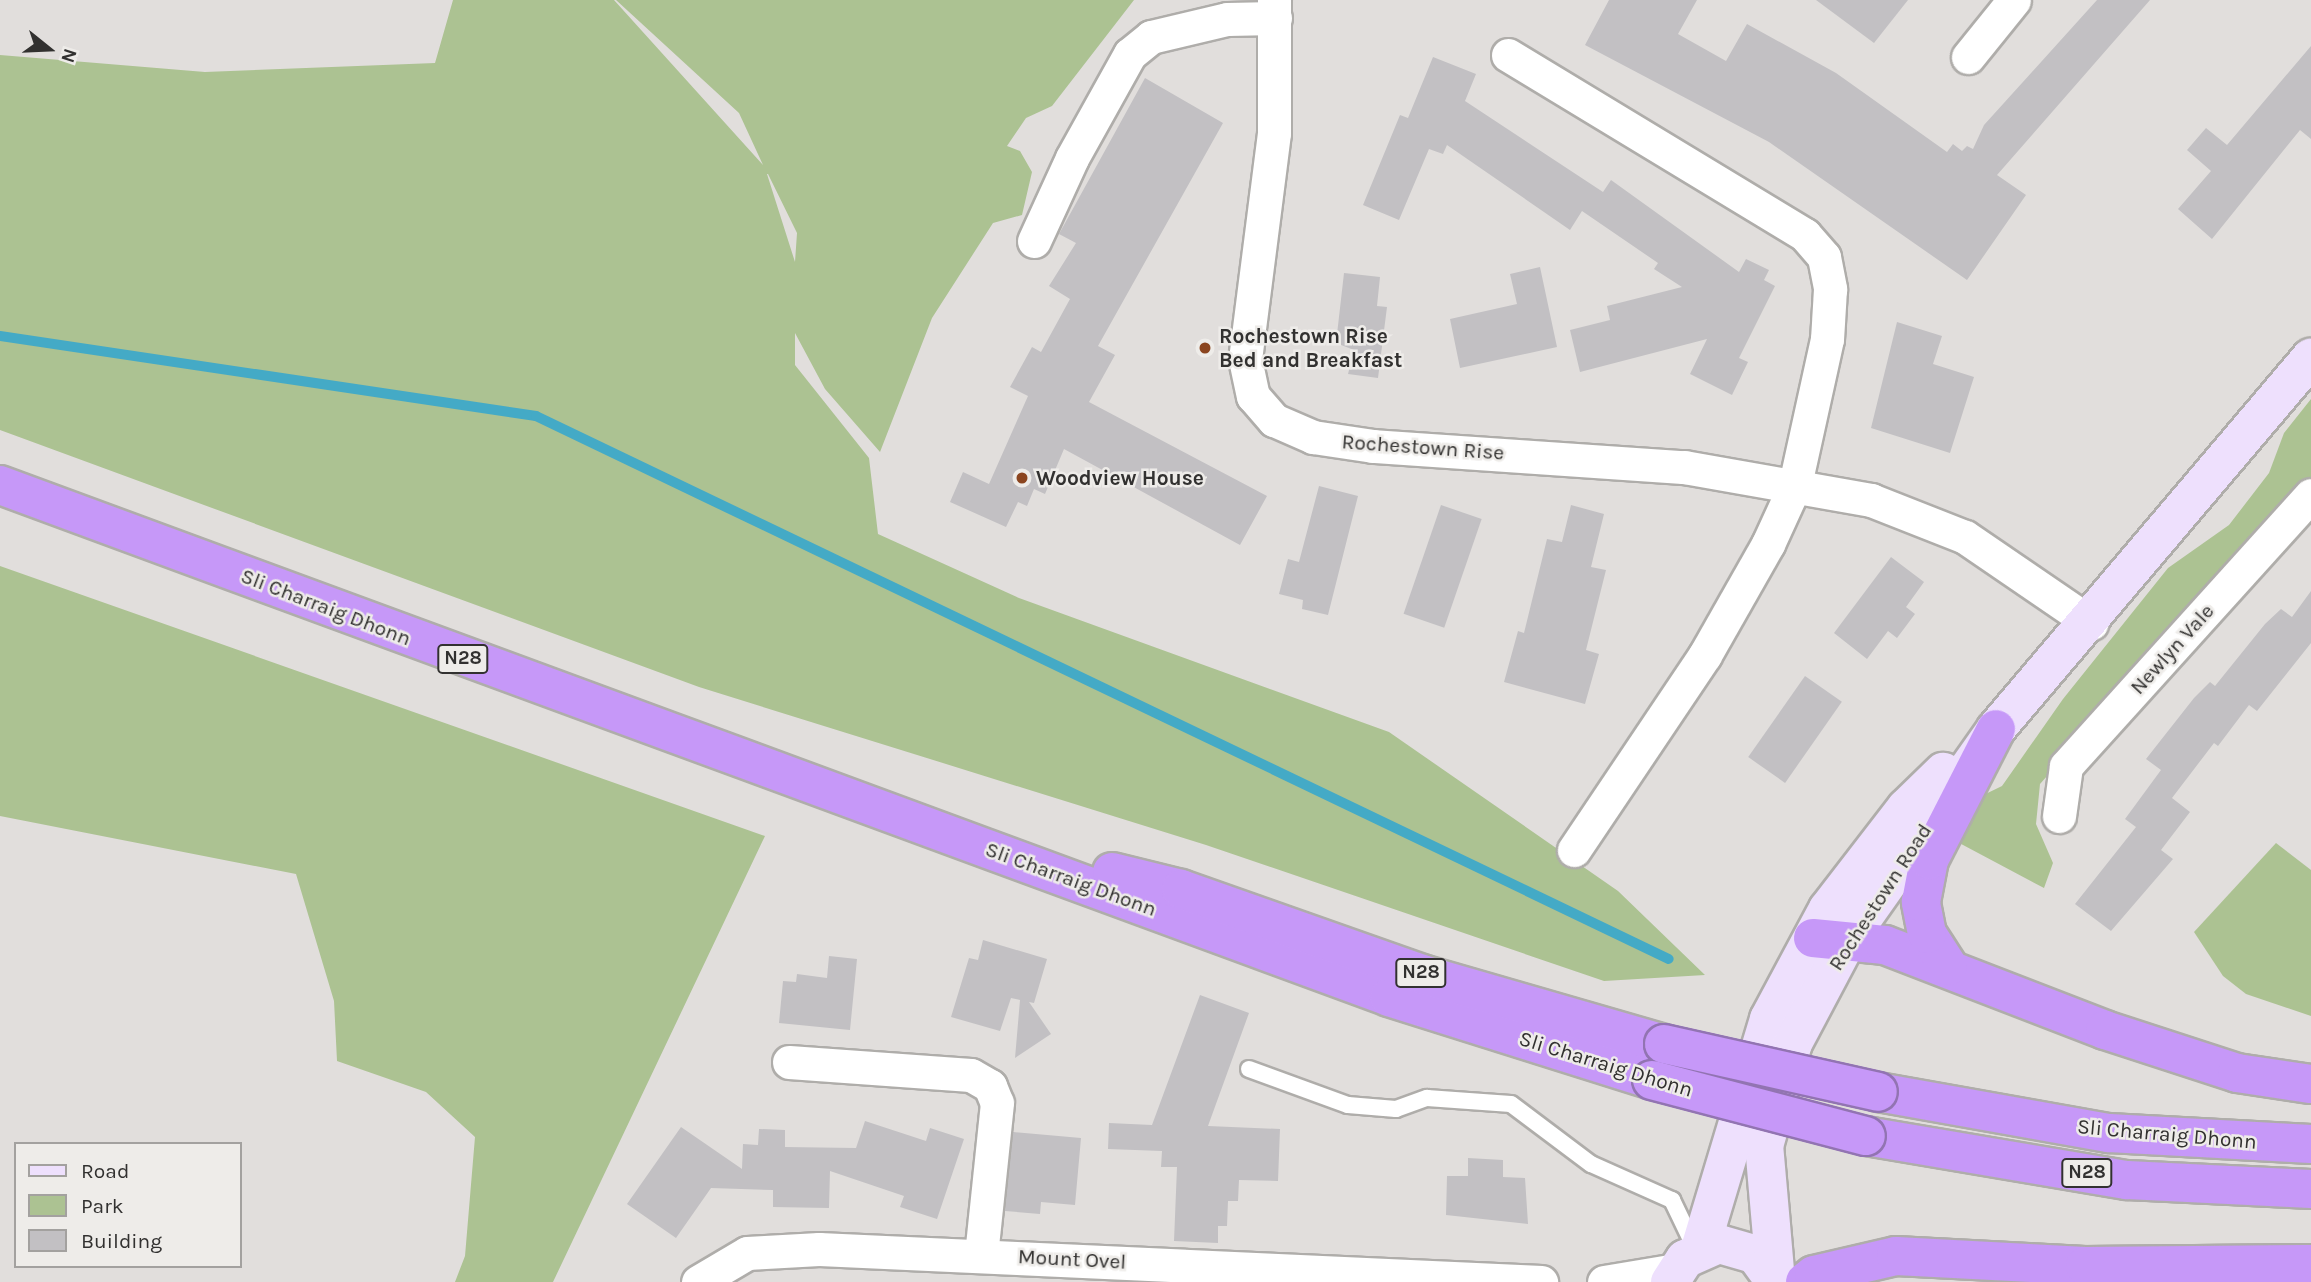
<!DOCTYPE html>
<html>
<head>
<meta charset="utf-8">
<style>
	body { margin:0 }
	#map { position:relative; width:2311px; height:1282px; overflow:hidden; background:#e1dedc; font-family:Karla,sans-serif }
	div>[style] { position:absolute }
	.green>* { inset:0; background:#acc292 }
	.stream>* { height:10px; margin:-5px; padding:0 5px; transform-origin:5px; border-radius:5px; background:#44aac6 }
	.building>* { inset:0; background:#c2c0c3; transform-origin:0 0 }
	.roads { filter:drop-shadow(2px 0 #afadaa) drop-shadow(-2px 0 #afadaa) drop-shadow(0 2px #afadaa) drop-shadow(0 -2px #afadaa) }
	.lane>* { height:16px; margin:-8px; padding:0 8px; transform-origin:8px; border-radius:8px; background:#fff }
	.street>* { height:33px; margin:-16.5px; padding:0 16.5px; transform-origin:16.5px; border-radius:16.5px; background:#fff }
	.secondary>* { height:38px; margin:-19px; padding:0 19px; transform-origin:19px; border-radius:19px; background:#eee0fd }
	.highway>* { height:38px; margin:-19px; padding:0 19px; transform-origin:19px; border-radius:19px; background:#c698f8 }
	.bridges { filter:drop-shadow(2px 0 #9274b2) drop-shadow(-2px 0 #9274b2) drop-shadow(0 2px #9274b2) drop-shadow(0 -2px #9274b2) }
	.highway-bridge>* { height:38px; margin:-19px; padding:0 19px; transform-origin:19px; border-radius:19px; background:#c698f8 }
	.dots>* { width:19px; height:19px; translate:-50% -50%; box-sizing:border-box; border:4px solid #eeece9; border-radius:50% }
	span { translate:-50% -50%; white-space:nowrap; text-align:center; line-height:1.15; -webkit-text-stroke:5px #eeece9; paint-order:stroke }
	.shield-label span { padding:2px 5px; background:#eeece9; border:2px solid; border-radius:5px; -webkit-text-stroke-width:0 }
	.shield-label { font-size:19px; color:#323130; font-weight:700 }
	.poi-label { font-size:21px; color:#323130; font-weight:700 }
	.left { translate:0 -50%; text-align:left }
	.street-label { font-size:21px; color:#323130 }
	.legend { position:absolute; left:14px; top:1142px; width:228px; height:126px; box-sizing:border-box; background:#eeece9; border:2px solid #a3a19f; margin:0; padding:9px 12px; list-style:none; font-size:21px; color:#323130 }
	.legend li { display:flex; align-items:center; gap:14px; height:35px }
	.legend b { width:35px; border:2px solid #a3a19f }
	.north { position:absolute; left:14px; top:14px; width:70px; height:70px; -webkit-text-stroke:5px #eeece9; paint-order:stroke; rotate:108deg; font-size:19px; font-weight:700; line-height:28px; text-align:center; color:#323130 }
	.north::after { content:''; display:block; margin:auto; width:24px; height:32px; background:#323130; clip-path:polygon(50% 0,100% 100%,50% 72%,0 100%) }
</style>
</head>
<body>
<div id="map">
	<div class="green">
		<i style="clip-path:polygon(evenodd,453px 0,614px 0,763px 165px,739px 113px,616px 0,1134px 0,1052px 106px,1026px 118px,1007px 146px,1020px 151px,1032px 172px,1022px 215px,993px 223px,932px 318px,880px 452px,825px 389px,795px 333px,795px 365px,869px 458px,878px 534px,1019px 598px,1389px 732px,1618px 891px,1705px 975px,1604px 981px,1206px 845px,699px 687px,0 430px,0 55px,205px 72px,435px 63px,453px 0,768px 174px,797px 233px,795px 262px,767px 174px,768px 174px)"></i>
		<i style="clip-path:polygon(2311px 399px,2311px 477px,2040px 784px,2036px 824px,2053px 863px,2044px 888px,1948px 837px,1967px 803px,2002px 786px,2063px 699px,2168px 568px,2229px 525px,2269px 473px,2284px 433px)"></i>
		<i style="clip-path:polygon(0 566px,765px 836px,553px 1282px,455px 1282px,465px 1256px,475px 1137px,426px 1092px,337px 1061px,334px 1001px,296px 874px,0 816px)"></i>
		<i style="clip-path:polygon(2276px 843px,2311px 870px,2311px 1016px,2246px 994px,2223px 976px,2194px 932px)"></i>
	</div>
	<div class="stream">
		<i style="left:0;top:336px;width:542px;rotate:8.49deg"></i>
		<i style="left:536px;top:416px;width:1256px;rotate:25.61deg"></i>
	</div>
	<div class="building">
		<i style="clip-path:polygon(1609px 0,1697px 0,1678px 34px,1726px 61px,1747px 24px,1836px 73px,1947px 152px,1953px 144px,1962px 151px,1967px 146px,1973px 149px,1984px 125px,2097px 0,2150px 0,1997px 175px,2026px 195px,1967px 280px,1769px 142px,1585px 45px)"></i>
		<i style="clip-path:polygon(1816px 0,1908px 0,1874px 43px)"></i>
		<i style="clip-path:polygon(2311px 46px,2311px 139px,2300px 130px,2212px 239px,2178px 209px,2211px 171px,2187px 150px,2206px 128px,2227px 145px)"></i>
		<i style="clip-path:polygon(1433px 57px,1476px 74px,1465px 101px,1603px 192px,1611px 180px,1739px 272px,1746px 259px,1769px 270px,1764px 280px,1775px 286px,1739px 358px,1748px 362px,1732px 395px,1690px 374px,1707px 339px,1580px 372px,1570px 330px,1610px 320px,1607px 306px,1682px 287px,1654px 269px,1658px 263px,1582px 211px,1570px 230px,1447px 145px,1443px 154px,1429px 149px,1399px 220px,1363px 205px,1400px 115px,1408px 118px)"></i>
		<i style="clip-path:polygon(1145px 78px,1223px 123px,1098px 346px,1115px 355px,1089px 402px,1267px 496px,1240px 545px,1064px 449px,1045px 494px,1034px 489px,1027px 506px,1018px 502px,1006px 527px,950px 502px,963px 472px,989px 484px,1028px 396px,1010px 387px,1032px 347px,1041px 352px,1070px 299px,1049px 286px,1076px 243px,1059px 234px)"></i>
		<i style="clip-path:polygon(1540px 267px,1557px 347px,1460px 368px,1450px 319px,1517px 304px,1510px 274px)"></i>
		<i style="clip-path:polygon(1344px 273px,1380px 277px,1377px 306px,1387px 307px,1378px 378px,1348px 374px,1354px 350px,1336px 343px)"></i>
		<i style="clip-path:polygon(1897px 322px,1942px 336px,1933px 364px,1974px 377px,1950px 453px,1871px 428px)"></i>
		<i style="clip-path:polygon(1319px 486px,1358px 496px,1328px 615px,1302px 609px,1303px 600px,1279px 594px,1288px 559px,1299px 562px)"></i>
		<i style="left:1441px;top:505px;width:43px;height:115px;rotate:19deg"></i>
		<i style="clip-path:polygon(1571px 505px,1604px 514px,1591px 567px,1606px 570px,1586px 650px,1599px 654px,1585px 704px,1504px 682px,1518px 631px,1524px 633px,1547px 539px,1562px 542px)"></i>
		<i style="clip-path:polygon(1891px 557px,1924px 582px,1906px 607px,1915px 614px,1897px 638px,1888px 631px,1867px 659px,1834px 633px)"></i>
		<i style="clip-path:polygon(2311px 591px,2311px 643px,2257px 711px,2249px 705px,2218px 746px,2214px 743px,2172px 798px,2190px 812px,2161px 850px,2173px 859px,2111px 931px,2075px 904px,2136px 827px,2125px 819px,2161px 770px,2146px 759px,2194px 698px,2210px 682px,2215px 686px,2265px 624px,2281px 609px,2292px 617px)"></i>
		<i style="left:1805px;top:676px;width:45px;height:99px;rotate:35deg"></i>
		<i style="clip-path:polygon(983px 940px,1047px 959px,1034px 1003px,1029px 1002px,1051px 1034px,1015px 1058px,1020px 1000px,1011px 998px,1000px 1031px,951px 1017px,969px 958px,978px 960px)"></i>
		<i style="clip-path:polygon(829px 956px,857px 959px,850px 1030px,779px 1023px,783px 981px,796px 982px,797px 974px,827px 978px)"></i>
		<i style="clip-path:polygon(1200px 995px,1249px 1013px,1208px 1126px,1280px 1129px,1278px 1181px,1239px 1180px,1238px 1201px,1228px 1201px,1227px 1226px,1218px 1226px,1218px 1243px,1174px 1241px,1177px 1167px,1161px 1167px,1162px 1151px,1108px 1149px,1109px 1123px,1152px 1125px)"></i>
		<i style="clip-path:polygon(865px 1121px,926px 1141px,930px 1128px,964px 1139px,937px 1219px,900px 1207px,904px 1196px,830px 1171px,829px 1208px,773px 1207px,773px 1190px,711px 1188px,676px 1238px,627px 1204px,681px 1127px,742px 1169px,743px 1144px,758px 1145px,759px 1129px,785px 1130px,785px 1147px,856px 1148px)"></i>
		<i style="clip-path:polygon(1013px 1132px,1081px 1138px,1075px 1205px,1041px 1202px,1040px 1214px,1005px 1211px)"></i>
		<i style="clip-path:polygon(1468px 1158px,1503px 1160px,1503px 1177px,1525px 1178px,1528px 1224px,1446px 1215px,1447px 1176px,1468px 1176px)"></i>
	</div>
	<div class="roads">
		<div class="lane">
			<i style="left:1249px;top:1069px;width:105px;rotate:20deg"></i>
			<i style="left:1348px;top:1105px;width:48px;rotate:4.8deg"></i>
			<i style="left:1396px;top:1109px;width:33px;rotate:-20deg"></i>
			<i style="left:1427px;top:1098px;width:84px;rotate:4.1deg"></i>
			<i style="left:1511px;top:1104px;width:100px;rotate:36.9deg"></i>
			<i style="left:1591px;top:1164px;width:89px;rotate:24deg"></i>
			<i style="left:1672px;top:1200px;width:53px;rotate:64.4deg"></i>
		</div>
		<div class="street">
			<i style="left:1274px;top:0;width:133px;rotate:90deg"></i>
			<i style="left:1274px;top:133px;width:228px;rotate:97.3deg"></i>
			<i style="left:1245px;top:359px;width:38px;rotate:78deg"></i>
			<i style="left:1253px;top:396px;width:32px;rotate:49deg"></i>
			<i style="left:1274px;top:420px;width:43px;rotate:23.6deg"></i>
			<i style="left:1313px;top:437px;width:61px;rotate:8.5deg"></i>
			<i style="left:1373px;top:446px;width:312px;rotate:3.9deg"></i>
			<i style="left:1684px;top:467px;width:190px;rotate:10deg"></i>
			<i style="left:1871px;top:500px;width:101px;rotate:21.5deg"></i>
			<i style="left:1965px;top:537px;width:153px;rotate:34.3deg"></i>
			<i style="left:1508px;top:55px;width:347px;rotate:31.2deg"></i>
			<i style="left:1805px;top:235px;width:29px;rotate:49deg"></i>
			<i style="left:1824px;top:257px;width:33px;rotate:79deg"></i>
			<i style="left:1830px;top:289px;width:50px;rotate:93.4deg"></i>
			<i style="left:1827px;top:339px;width:149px;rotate:102.4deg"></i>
			<i style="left:1795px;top:485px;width:65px;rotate:114.6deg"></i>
			<i style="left:1768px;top:544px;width:128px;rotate:119.6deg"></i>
			<i style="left:1705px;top:655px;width:235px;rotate:123.9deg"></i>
			<i style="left:1968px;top:57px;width:73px;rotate:-51.1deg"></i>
			<i style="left:1034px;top:241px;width:91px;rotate:-65.4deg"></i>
			<i style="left:1072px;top:158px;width:119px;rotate:-60.9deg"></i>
			<i style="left:1130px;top:54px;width:27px;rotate:-39deg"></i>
			<i style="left:1151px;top:37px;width:78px;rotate:-13.3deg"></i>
			<i style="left:1227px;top:19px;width:48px;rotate:-1.2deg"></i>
			<i style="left:2059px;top:816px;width:50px;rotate:-82deg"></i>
			<i style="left:2066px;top:766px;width:365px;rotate:-47.9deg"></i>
			<i style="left:789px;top:1062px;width:182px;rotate:4.1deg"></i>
			<i style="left:971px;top:1075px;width:22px;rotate:30deg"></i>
			<i style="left:990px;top:1086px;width:18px;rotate:68deg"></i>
			<i style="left:997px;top:1103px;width:152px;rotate:96deg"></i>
			<i style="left:698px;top:1282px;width:57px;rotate:-30.6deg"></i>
			<i style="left:747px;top:1253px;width:72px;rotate:-3.2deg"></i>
			<i style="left:819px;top:1249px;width:723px;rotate:2.62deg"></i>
			<i style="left:1604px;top:1282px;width:73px;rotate:-9.5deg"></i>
		</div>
		<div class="secondary">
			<i style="left:1700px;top:1249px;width:240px;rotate:-73.3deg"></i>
			<i style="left:1769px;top:1019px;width:125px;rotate:-61.8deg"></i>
			<i style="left:1828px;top:909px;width:128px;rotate:-52.3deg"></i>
			<i style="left:1906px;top:808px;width:52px;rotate:-44.2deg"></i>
			<i style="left:1670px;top:1282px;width:27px;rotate:-57deg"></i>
			<i style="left:1685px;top:1259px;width:37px;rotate:-24deg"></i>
			<i style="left:1719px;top:1244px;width:37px;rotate:16deg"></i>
			<i style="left:1755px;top:1254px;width:34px;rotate:54deg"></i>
			<i style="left:1776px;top:1282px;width:137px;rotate:-95deg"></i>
			<i style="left:1764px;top:1146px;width:107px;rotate:-74.3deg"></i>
			<i style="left:1793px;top:1043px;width:118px;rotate:-62.1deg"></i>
			<i style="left:1848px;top:939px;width:257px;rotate:-54.8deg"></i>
			<i style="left:1996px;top:729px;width:487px;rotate:-49.7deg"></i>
		</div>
		<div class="highway">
			<i style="left:0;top:485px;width:1480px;rotate:20.23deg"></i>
			<i style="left:1389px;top:997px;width:276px;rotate:17.5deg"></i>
			<i style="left:1112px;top:872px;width:71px;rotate:13.8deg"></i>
			<i style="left:1181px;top:889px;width:256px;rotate:19.4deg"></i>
			<i style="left:1422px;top:974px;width:252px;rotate:16.1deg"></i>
			<i style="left:1813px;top:938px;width:72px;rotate:5.6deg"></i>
			<i style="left:1885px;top:945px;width:236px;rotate:21.1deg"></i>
			<i style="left:2105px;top:1030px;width:139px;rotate:18deg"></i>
			<i style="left:2237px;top:1073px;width:75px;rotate:8.5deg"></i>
			<i style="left:1948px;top:966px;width:38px;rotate:-123deg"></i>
			<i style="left:1927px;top:934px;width:33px;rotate:-101deg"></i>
			<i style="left:1921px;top:902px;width:43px;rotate:-79.2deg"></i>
			<i style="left:1929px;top:860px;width:147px;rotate:-62.9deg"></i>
			<i style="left:1878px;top:1092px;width:235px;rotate:10.1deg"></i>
			<i style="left:2109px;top:1133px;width:202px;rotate:3.1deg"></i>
			<i style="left:1866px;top:1136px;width:265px;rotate:9.6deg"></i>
			<i style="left:2127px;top:1180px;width:184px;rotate:2.8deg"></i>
			<i style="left:1805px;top:1282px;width:11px;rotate:-38deg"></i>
			<i style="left:1814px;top:1275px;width:84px;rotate:-13deg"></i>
			<i style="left:1896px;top:1256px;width:189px;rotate:3deg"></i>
			<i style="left:2085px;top:1266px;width:226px;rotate:-0.5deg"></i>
		</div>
	</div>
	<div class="bridges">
		<div class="highway-bridge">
			<i style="left:1664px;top:1044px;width:219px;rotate:12.6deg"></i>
			<i style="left:1652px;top:1080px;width:221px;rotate:14.7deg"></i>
		</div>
	</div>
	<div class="dots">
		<i style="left:1205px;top:348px;background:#8b451f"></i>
		<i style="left:1022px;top:478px;background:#8b451f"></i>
	</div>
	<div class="shield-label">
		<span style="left:463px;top:659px">N28</span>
		<span style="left:1421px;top:973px">N28</span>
		<span style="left:2087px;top:1173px">N28</span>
	</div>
	<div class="poi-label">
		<span class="left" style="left:1219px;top:348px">Rochestown Rise<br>Bed and Breakfast</span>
		<span class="left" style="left:1036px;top:478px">Woodview House</span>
	</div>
	<div class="street-label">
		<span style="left:1423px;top:447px;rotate:4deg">Rochestown Rise</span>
		<span style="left:326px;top:607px;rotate:21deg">Sli Charraig Dhonn</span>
		<span style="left:2172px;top:649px;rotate:-48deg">Newlyn Vale</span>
		<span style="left:1071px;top:879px;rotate:20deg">Sli Charraig Dhonn</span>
		<span style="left:1880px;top:897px;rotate:-57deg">Rochestown Road</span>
		<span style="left:1606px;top:1064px;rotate:17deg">Sli Charraig Dhonn</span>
		<span style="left:2167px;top:1134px;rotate:5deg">Sli Charraig Dhonn</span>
		<span style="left:1072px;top:1259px;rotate:3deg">Mount Ovel</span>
	</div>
	<ul class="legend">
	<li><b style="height:9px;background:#eee0fd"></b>Road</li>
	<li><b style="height:19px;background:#acc292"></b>Park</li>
	<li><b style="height:19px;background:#c2c0c3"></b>Building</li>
	</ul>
	<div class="north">N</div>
</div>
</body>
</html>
